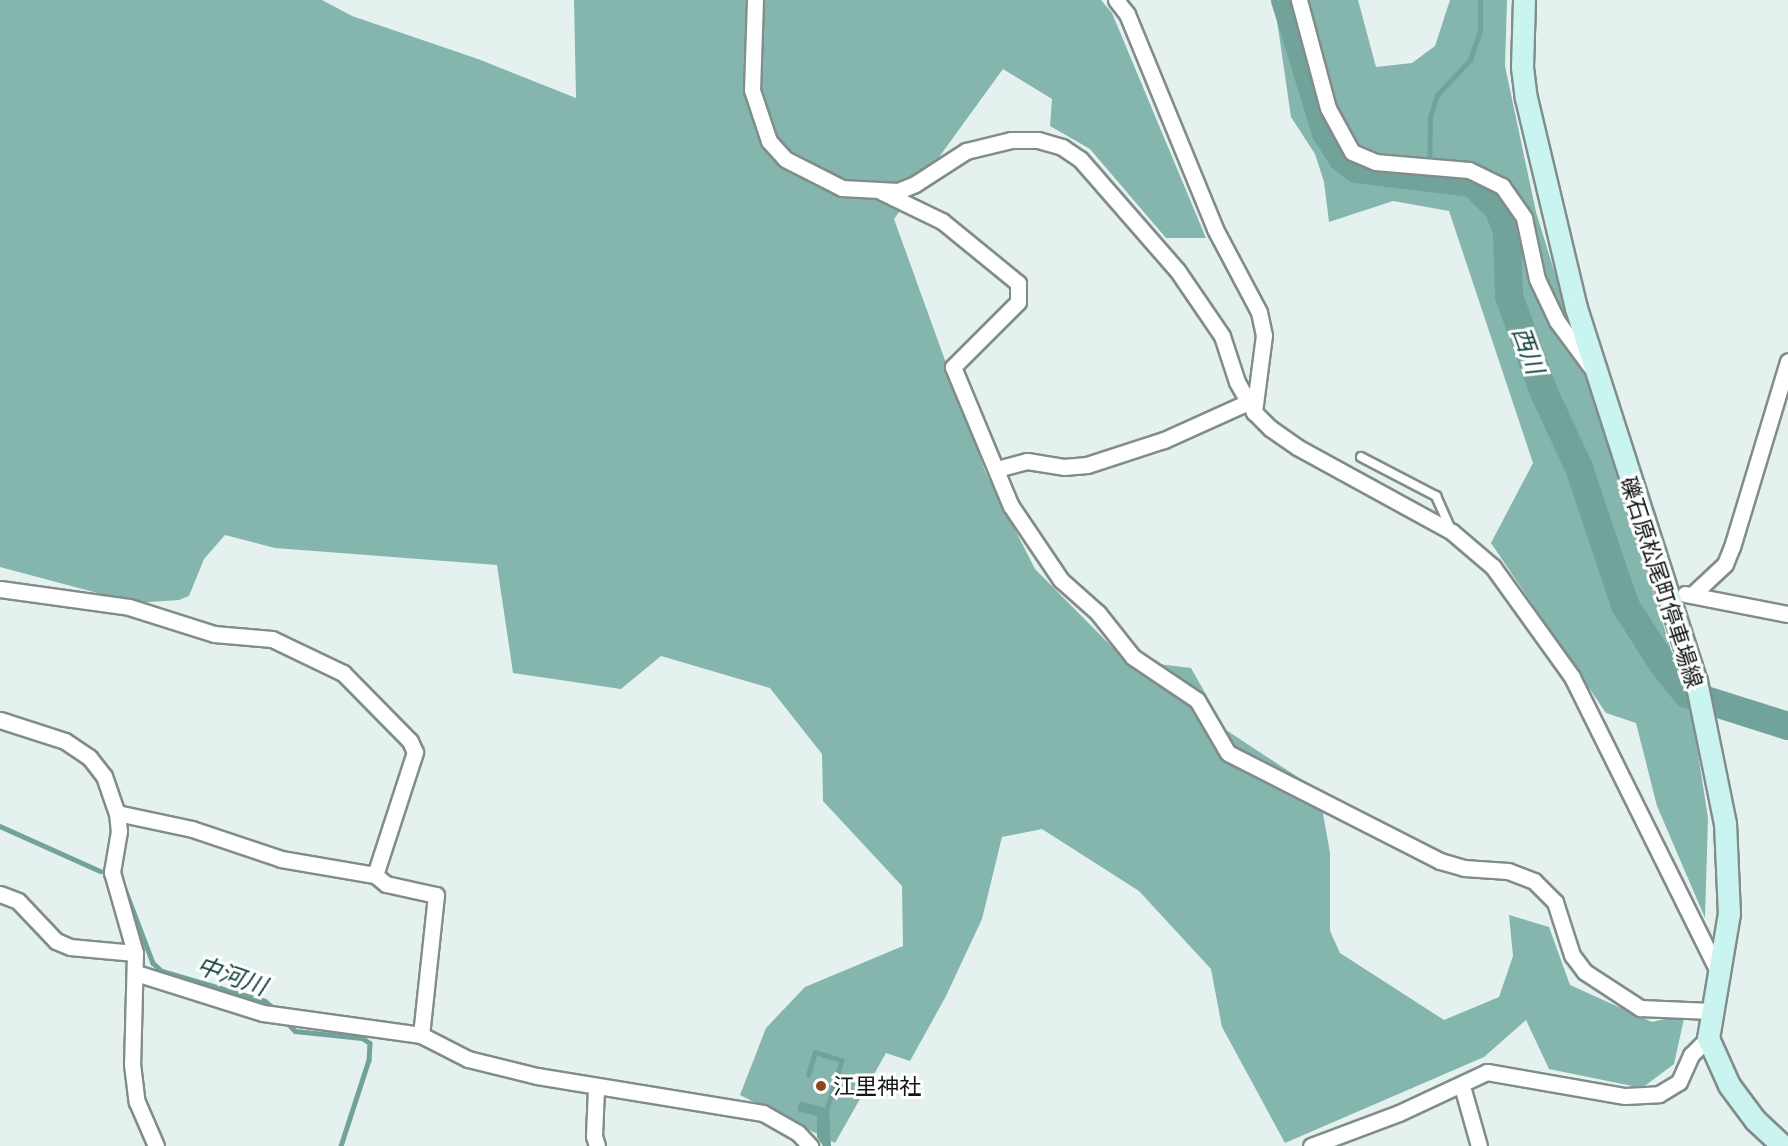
<!DOCTYPE html>
<html>
<head>
<meta charset="utf-8">
<style>
	body { margin:0 }
	#map { position:relative; width:1788px; height:1146px; overflow:hidden; background:#e4f1ef; font-family:"Exo 2","Noto Sans JP",sans-serif }
	div>[style] { position:absolute }
	.forest>* { inset:0; background:#84b6ae }
	.water>* { inset:0; background:#71a39b }
	.stream>* { height:4.5px; margin:-2.25px; padding:0 2.25px; transform-origin:2.25px; border-radius:2.25px; background:#71a39b }
	.river>* { height:28px; margin:-14px; padding:0 14px; transform-origin:14px; border-radius:14px; background:#71a39b }
	.roads { filter:drop-shadow(2px 0 #818d8a) drop-shadow(-2px 0 #818d8a) drop-shadow(0 2px #818d8a) drop-shadow(0 -2px #818d8a) }
	.service>* { height:8px; margin:-4px; padding:0 4px; transform-origin:4px; border-radius:4px; background:#fff }
	.minor>* { height:15px; margin:-7.5px; padding:0 7.5px; transform-origin:7.5px; border-radius:7.5px; background:#fff }
	.secondary>* { height:21px; margin:-10.5px; padding:0 10.5px; transform-origin:10.5px; border-radius:10.5px; background:#caf4ef }
	.dots>* { width:16px; height:16px; translate:-50% -50%; box-sizing:border-box; border:3px solid #fff; border-radius:50% }
	span { translate:-50% -50%; white-space:nowrap; text-align:center; line-height:1.15; -webkit-text-stroke:6px #fff; paint-order:stroke }
	.street-label { font-size:22px; color:#121716 }
	.poi-label { font-size:22px; color:#121716 }
	.left { translate:0 -50%; text-align:left }
	.water-label { font-size:24px; color:#12413b; font-style:italic }
</style>
</head>
<body>
<div id="map">
	<div class="forest">
		<i style="clip-path:polygon(0 0,322px 0,352px 16px,478px 59px,576px 98px,574px 0,1101px 0,1112px 13px,1206px 238px,1166px 238px,1090px 149px,1050px 126px,1052px 99px,1003px 69px,894px 219px,985px 471px,1035px 569px,1125px 660px,1191px 668px,1226px 730px,1319px 791px,1330px 853px,1330px 931px,1340px 953px,1444px 1020px,1499px 997px,1513px 956px,1509px 915px,1549px 927px,1570px 985px,1652px 1022px,1685px 1014px,1674px 1064px,1642px 1088px,1549px 1069px,1526px 1020px,1484px 1057px,1285px 1143px,1222px 1027px,1211px 969px,1139px 891px,1042px 829px,1002px 837px,982px 919px,945px 998px,910px 1061px,886px 1053px,835px 1143px,740px 1095px,766px 1028px,805px 987px,903px 946px,902px 886px,823px 801px,822px 754px,770px 688px,661px 656px,621px 689px,513px 673px,497px 565px,275px 548px,225px 535px,204px 559px,189px 596px,179px 600px,135px 603px,0 567px)"></i>
		<i style="clip-path:polygon(1274px 0,1358px 0,1376px 67px,1412px 63px,1435px 46px,1450px 0,1507px 0,1505px 66px,1536px 212px,1693px 721px,1708px 818px,1705px 918px,1657px 806px,1636px 723px,1606px 713px,1491px 543px,1533px 463px,1449px 211px,1393px 201px,1329px 222px,1324px 182px,1315px 154px,1291px 117px)"></i>
	</div>
	<div class="water">
		<i style="clip-path:polygon(800px 1101px,829px 1109px,831px 1146px,823px 1146px,817px 1137px,817px 1116px,797px 1111px)"></i>
	</div>
	<div class="stream">
		<i style="left:1429px;top:177px;width:60px;rotate:-89deg"></i>
		<i style="left:1430px;top:117px;width:23px;rotate:-72deg"></i>
		<i style="left:1437px;top:95px;width:48px;rotate:-46.7deg"></i>
		<i style="left:1470px;top:60px;width:31px;rotate:-71deg"></i>
		<i style="left:1480px;top:31px;width:31px;rotate:-90deg"></i>
		<i style="left:0;top:826px;width:110px;rotate:24.2deg"></i>
		<i style="left:125px;top:889px;width:79px;rotate:69.3deg"></i>
		<i style="left:153px;top:963px;width:12px;rotate:42deg"></i>
		<i style="left:162px;top:971px;width:107px;rotate:16.2deg"></i>
		<i style="left:265px;top:1001px;width:14px;rotate:39deg"></i>
		<i style="left:284px;top:1019px;width:16px;rotate:47deg"></i>
		<i style="left:295px;top:1031px;width:67px;rotate:6deg"></i>
		<i style="left:362px;top:1038px;width:9px;rotate:32deg"></i>
		<i style="left:370px;top:1043px;width:17px;rotate:93deg"></i>
		<i style="left:369px;top:1060px;width:90px;rotate:108deg"></i>
		<i style="left:808px;top:1075px;width:24px;rotate:-73deg"></i>
		<i style="left:815px;top:1052px;width:28px;rotate:17deg"></i>
		<i style="left:842px;top:1060px;width:55px;rotate:106.8deg"></i>
	</div>
	<div class="river">
		<i style="left:1285px;top:0;width:139px;rotate:72.9deg"></i>
		<i style="left:1326px;top:133px;width:30px;rotate:57deg"></i>
		<i style="left:1342px;top:158px;width:18px;rotate:38deg"></i>
		<i style="left:1356px;top:169px;width:117px;rotate:6.9deg"></i>
		<i style="left:1472px;top:183px;width:36px;rotate:44deg"></i>
		<i style="left:1498px;top:208px;width:26px;rotate:69deg"></i>
		<i style="left:1507px;top:232px;width:64px;rotate:88.2deg"></i>
		<i style="left:1509px;top:296px;width:100px;rotate:70.1deg"></i>
		<i style="left:1543px;top:390px;width:86px;rotate:65.2deg"></i>
		<i style="left:1579px;top:468px;width:145px;rotate:71.4deg"></i>
		<i style="left:1625px;top:605px;width:72px;rotate:57.4deg"></i>
		<i style="left:1664px;top:666px;width:36px;rotate:51deg"></i>
		<i style="left:1687px;top:694px;width:106px;rotate:17.6deg"></i>
	</div>
	<div class="roads">
		<div class="service">
			<i style="left:1361px;top:457px;width:85px;rotate:27.5deg"></i>
			<i style="left:1436px;top:496px;width:36px;rotate:66deg"></i>
		</div>
		<div class="minor">
			<i style="left:755px;top:0;width:90px;rotate:91.9deg"></i>
			<i style="left:752px;top:90px;width:54px;rotate:71.6deg"></i>
			<i style="left:769px;top:141px;width:24px;rotate:48deg"></i>
			<i style="left:785px;top:159px;width:64px;rotate:27deg"></i>
			<i style="left:842px;top:188px;width:56px;rotate:3.1deg"></i>
			<i style="left:898px;top:191px;width:18px;rotate:-22deg"></i>
			<i style="left:915px;top:184px;width:61px;rotate:-32.9deg"></i>
			<i style="left:966px;top:151px;width:46px;rotate:-13.7deg"></i>
			<i style="left:1011px;top:140px;width:27px"></i>
			<i style="left:1038px;top:140px;width:25px;rotate:16deg"></i>
			<i style="left:1062px;top:147px;width:22px;rotate:34deg"></i>
			<i style="left:1080px;top:159px;width:147px;rotate:48.9deg"></i>
			<i style="left:1177px;top:270px;width:80px;rotate:55.7deg"></i>
			<i style="left:1222px;top:336px;width:48px;rotate:71.9deg"></i>
			<i style="left:1237px;top:382px;width:34px;rotate:60deg"></i>
			<i style="left:1254px;top:412px;width:23px;rotate:45deg"></i>
			<i style="left:1270px;top:428px;width:33px;rotate:35deg"></i>
			<i style="left:1297px;top:447px;width:177px;rotate:28.7deg"></i>
			<i style="left:1452px;top:532px;width:54px;rotate:40.5deg"></i>
			<i style="left:1493px;top:567px;width:135px;rotate:54.3deg"></i>
			<i style="left:1572px;top:677px;width:330px;rotate:63.6deg"></i>
			<i style="left:1116px;top:0;width:18px;rotate:52deg"></i>
			<i style="left:1127px;top:14px;width:232px;rotate:67.7deg"></i>
			<i style="left:1215px;top:229px;width:94px;rotate:62.1deg"></i>
			<i style="left:1259px;top:312px;width:24px;rotate:78deg"></i>
			<i style="left:1264px;top:335px;width:78px;rotate:97.4deg"></i>
			<i style="left:1299px;top:0;width:112px;rotate:75deg"></i>
			<i style="left:1328px;top:108px;width:50px;rotate:61.4deg"></i>
			<i style="left:1352px;top:152px;width:25px;rotate:23deg"></i>
			<i style="left:1375px;top:162px;width:94px;rotate:4.9deg"></i>
			<i style="left:1469px;top:170px;width:37px;rotate:26deg"></i>
			<i style="left:1502px;top:186px;width:39px;rotate:55deg"></i>
			<i style="left:1524px;top:218px;width:62px;rotate:78deg"></i>
			<i style="left:1537px;top:279px;width:47px;rotate:64.5deg"></i>
			<i style="left:1557px;top:321px;width:56px;rotate:53.7deg"></i>
			<i style="left:882px;top:192px;width:67px;rotate:25.8deg"></i>
			<i style="left:942px;top:221px;width:98px;rotate:39.2deg"></i>
			<i style="left:1018px;top:283px;width:19px;rotate:90deg"></i>
			<i style="left:1018px;top:302px;width:92px;rotate:135deg"></i>
			<i style="left:953px;top:367px;width:151px;rotate:67.4deg"></i>
			<i style="left:1011px;top:506px;width:89px;rotate:56deg"></i>
			<i style="left:1061px;top:580px;width:50px;rotate:41.7deg"></i>
			<i style="left:1098px;top:613px;width:56px;rotate:51.5deg"></i>
			<i style="left:1133px;top:657px;width:77px;rotate:33.9deg"></i>
			<i style="left:1197px;top:700px;width:61px;rotate:59.7deg"></i>
			<i style="left:1228px;top:753px;width:238px;rotate:27deg"></i>
			<i style="left:1440px;top:861px;width:25px;rotate:16deg"></i>
			<i style="left:1464px;top:868px;width:44px;rotate:3.9deg"></i>
			<i style="left:1508px;top:871px;width:28px;rotate:21deg"></i>
			<i style="left:1534px;top:881px;width:30px;rotate:45deg"></i>
			<i style="left:1555px;top:902px;width:56px;rotate:72.2deg"></i>
			<i style="left:1572px;top:955px;width:21px;rotate:53deg"></i>
			<i style="left:1585px;top:972px;width:66px;rotate:33.2deg"></i>
			<i style="left:1640px;top:1008px;width:71px;rotate:2.4deg"></i>
			<i style="left:997px;top:469px;width:31px;rotate:-15deg"></i>
			<i style="left:1027px;top:461px;width:37px;rotate:9deg"></i>
			<i style="left:1064px;top:467px;width:23px;rotate:-5deg"></i>
			<i style="left:1087px;top:465px;width:81px;rotate:-18deg"></i>
			<i style="left:1164px;top:440px;width:92px;rotate:-24.3deg"></i>
			<i style="left:0;top:589px;width:130px;rotate:7.9deg"></i>
			<i style="left:129px;top:607px;width:89px;rotate:17.6deg"></i>
			<i style="left:214px;top:634px;width:58px;rotate:4.9deg"></i>
			<i style="left:272px;top:639px;width:79px;rotate:25.6deg"></i>
			<i style="left:343px;top:673px;width:95px;rotate:45.4deg"></i>
			<i style="left:410px;top:741px;width:12px;rotate:66deg"></i>
			<i style="left:415px;top:752px;width:129px;rotate:108deg"></i>
			<i style="left:1685px;top:594px;width:105px;rotate:11deg"></i>
			<i style="left:1692px;top:595px;width:45px;rotate:-43.2deg"></i>
			<i style="left:1725px;top:564px;width:18px;rotate:-68deg"></i>
			<i style="left:1732px;top:547px;width:194px;rotate:-73.2deg"></i>
			<i style="left:0;top:720px;width:68px;rotate:17.9deg"></i>
			<i style="left:65px;top:741px;width:29px;rotate:34deg"></i>
			<i style="left:89px;top:757px;width:24px;rotate:52deg"></i>
			<i style="left:104px;top:776px;width:39px;rotate:71deg"></i>
			<i style="left:117px;top:813px;width:18px;rotate:84deg"></i>
			<i style="left:119px;top:831px;width:42px;rotate:99.7deg"></i>
			<i style="left:112px;top:872px;width:84px;rotate:74.1deg"></i>
			<i style="left:135px;top:953px;width:111px;rotate:91.5deg"></i>
			<i style="left:132px;top:1064px;width:38px;rotate:83deg"></i>
			<i style="left:137px;top:1102px;width:48px;rotate:66.6deg"></i>
			<i style="left:117px;top:813px;width:77px;rotate:12deg"></i>
			<i style="left:192px;top:829px;width:94px;rotate:18.6deg"></i>
			<i style="left:281px;top:859px;width:95px;rotate:9.7deg"></i>
			<i style="left:375px;top:875px;width:14px;rotate:39deg"></i>
			<i style="left:386px;top:884px;width:51px;rotate:12.4deg"></i>
			<i style="left:436px;top:895px;width:141px;rotate:96.1deg"></i>
			<i style="left:0;top:894px;width:19px;rotate:21deg"></i>
			<i style="left:18px;top:901px;width:55px;rotate:46.5deg"></i>
			<i style="left:56px;top:941px;width:15px;rotate:23deg"></i>
			<i style="left:70px;top:947px;width:65px;rotate:5.3deg"></i>
			<i style="left:136px;top:973px;width:133px;rotate:17.5deg"></i>
			<i style="left:263px;top:1013px;width:160px;rotate:7.9deg"></i>
			<i style="left:421px;top:1035px;width:53px;rotate:27.1deg"></i>
			<i style="left:468px;top:1059px;width:71px;rotate:13.8deg"></i>
			<i style="left:537px;top:1076px;width:229px;rotate:9.3deg"></i>
			<i style="left:763px;top:1113px;width:40px;rotate:29.7deg"></i>
			<i style="left:798px;top:1133px;width:18px;rotate:47deg"></i>
			<i style="left:1462px;top:1086px;width:62px;rotate:74.2deg"></i>
			<i style="left:596px;top:1088px;width:48px;rotate:92.4deg"></i>
			<i style="left:594px;top:1136px;width:10px;rotate:73deg"></i>
			<i style="left:1311px;top:1146px;width:94px;rotate:-20.6deg"></i>
			<i style="left:1399px;top:1113px;width:97px;rotate:-25deg"></i>
			<i style="left:1487px;top:1072px;width:140px;rotate:9.9deg"></i>
			<i style="left:1625px;top:1096px;width:34px;rotate:-3deg"></i>
			<i style="left:1659px;top:1094px;width:23px;rotate:-31deg"></i>
			<i style="left:1679px;top:1082px;width:30px;rotate:-66deg"></i>
			<i style="left:1691px;top:1055px;width:24px;rotate:-45deg"></i>
		</div>
		<div class="secondary">
			<i style="left:1524px;top:0;width:67px;rotate:91.7deg"></i>
			<i style="left:1522px;top:67px;width:31px;rotate:83deg"></i>
			<i style="left:1526px;top:98px;width:216px;rotate:76.6deg"></i>
			<i style="left:1576px;top:308px;width:392px;rotate:72.2deg"></i>
			<i style="left:1696px;top:681px;width:145px;rotate:78.5deg"></i>
			<i style="left:1725px;top:823px;width:90px;rotate:87.5deg"></i>
			<i style="left:1729px;top:913px;width:127px;rotate:99.5deg"></i>
			<i style="left:1708px;top:1038px;width:51px;rotate:65.9deg"></i>
			<i style="left:1729px;top:1085px;width:44px;rotate:53.4deg"></i>
			<i style="left:1755px;top:1120px;width:38px;rotate:43deg"></i>
		</div>
	</div>
	<div class="dots">
		<i style="left:821px;top:1086px;background:#8c4a18"></i>
	</div>
	<div class="street-label">
		<span style="left:1662px;top:582px;rotate:72deg">礫石原松尾町停車場線</span>
	</div>
	<div class="poi-label">
		<span class="left" style="left:833px;top:1086px">江里神社</span>
	</div>
	<div class="water-label">
		<span style="left:1529px;top:350px;rotate:70deg">西川</span>
		<span style="left:232px;top:975px;rotate:19deg">中河川</span>
	</div>
</div>
</body>
</html>
